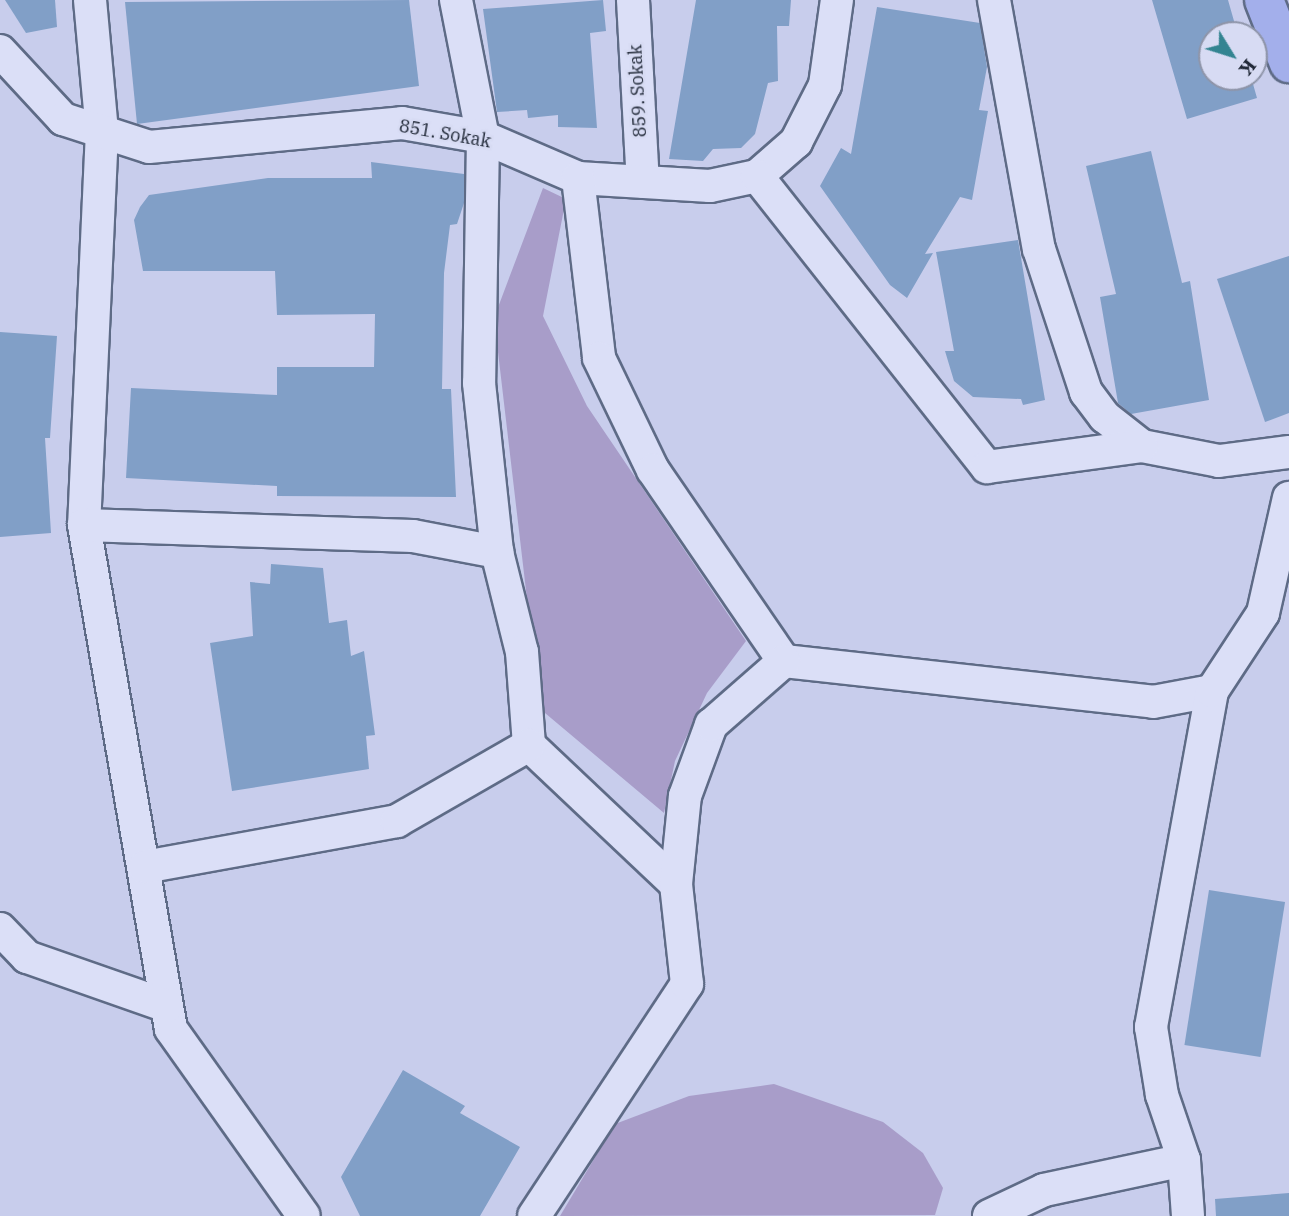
<!DOCTYPE html>
<html>
<head>
<meta charset="utf-8">
<style>
	body { margin:0 }
	#map { position:relative; width:1289px; height:1216px; overflow:hidden; background:#c8cdec; font-family:"IBM Plex Serif",serif }
	div>[style] { position:absolute }
	.green>* { inset:0; background:#a89dc9 }
	.building>* { inset:0; background:#819fc7; transform-origin:0 0 }
	.roads { filter:drop-shadow(2px 0 #5e6b86) drop-shadow(-2px 0 #5e6b86) drop-shadow(0 2px #5e6b86) drop-shadow(0 -2px #5e6b86) }
	.minor>* { height:32px; margin:-16px; padding:0 16px; transform-origin:16px; border-radius:16px; background:#dbdff7 }
	.major>* { height:38px; margin:-19px; padding:0 19px; transform-origin:19px; border-radius:19px; background:#a3afeb }
	span { translate:-50% -50%; white-space:nowrap; text-align:center; line-height:1.15; -webkit-text-stroke:5px #d7dbf3; paint-order:stroke }
	.street-label { font-size:18px; color:#212938 }
	.north { position:absolute; left:1198px; top:21px; width:70px; height:70px; box-sizing:border-box; background:#d7dbf3; border:2px solid #8e94a8; border-radius:50%; rotate:128deg; font-size:19px; font-weight:700; line-height:28px; text-align:center; color:#212938 }
	.north::after { content:''; display:block; margin:auto; width:24px; height:32px; background:#338491; clip-path:polygon(50% 0,100% 100%,50% 72%,0 100%) }
</style>
</head>
<body>
<div id="map">
	<div class="green">
		<i style="clip-path:polygon(543px 188px,566px 199px,543px 316px,587px 406px,746px 641px,707px 693px,675px 761px,664px 813px,545px 713px,535px 667px,494px 318px)"></i>
		<i style="clip-path:polygon(774px 1084px,883px 1122px,923px 1153px,943px 1188px,935px 1215px,560px 1216px,615px 1124px,689px 1096px)"></i>
	</div>
	<div class="building">
		<i style="clip-path:polygon(5px 0,55px 0,57px 27px,26px 33px)"></i>
		<i style="clip-path:polygon(409px 0,419px 86px,137px 124px,125px 2px)"></i>
		<i style="clip-path:polygon(603px 0,606px 31px,590px 33px,597px 128px,558px 127px,558px 115px,528px 118px,527px 110px,497px 112px,483px 9px)"></i>
		<i style="clip-path:polygon(696px 0,791px 0,789px 26px,777px 26px,778px 81px,768px 83px,755px 134px,741px 148px,713px 149px,703px 161px,669px 159px)"></i>
		<i style="clip-path:polygon(1152px 0,1228px 0,1238px 35px,1212px 35px,1212px 77px,1251px 77px,1257px 98px,1187px 119px)"></i>
		<i style="clip-path:polygon(877px 7px,980px 23px,987px 67px,979px 110px,988px 111px,972px 200px,960px 197px,925px 254px,933px 253px,907px 298px,890px 285px,820px 186px,841px 148px,851px 154px)"></i>
		<i style="clip-path:polygon(1151px 151px,1182px 283px,1190px 281px,1209px 400px,1131px 414px,1118px 403px,1100px 297px,1116px 294px,1086px 166px)"></i>
		<i style="clip-path:polygon(371px 162px,464px 174px,464px 203px,457px 224px,450px 225px,444px 273px,442px 389px,451px 389px,456px 497px,277px 496px,277px 486px,126px 478px,131px 388px,277px 395px,277px 367px,374px 367px,375px 314px,277px 315px,275px 271px,143px 271px,134px 220px,140px 207px,149px 195px,268px 178px,372px 178px)"></i>
		<i style="clip-path:polygon(1018px 240px,1045px 400px,1023px 405px,1021px 399px,973px 397px,954px 381px,945px 351px,954px 351px,936px 252px)"></i>
		<i style="clip-path:polygon(1289px 256px,1289px 413px,1265px 422px,1217px 279px)"></i>
		<i style="clip-path:polygon(0 332px,57px 336px,50px 438px,45px 438px,51px 533px,0 537px)"></i>
		<i style="clip-path:polygon(271px 564px,323px 568px,329px 623px,347px 620px,351px 656px,364px 651px,375px 735px,366px 736px,369px 769px,232px 791px,210px 643px,253px 636px,250px 582px,270px 584px)"></i>
		<i style="left:1209px;top:890px;width:77px;height:157px;rotate:9deg"></i>
		<i style="clip-path:polygon(403px 1070px,465px 1106px,460px 1113px,520px 1147px,480px 1216px,360px 1216px,341px 1177px)"></i>
		<i style="clip-path:polygon(1289px 1193px,1289px 1216px,1216px 1216px,1215px 1199px)"></i>
	</div>
	<div class="roads">
		<div class="minor">
			<i style="left:90px;top:0;width:132px;rotate:84.8deg"></i>
			<i style="left:102px;top:131px;width:394px;rotate:92.6deg"></i>
			<i style="left:84px;top:525px;width:511px;rotate:80.21deg"></i>
			<i style="left:171px;top:1029px;width:229px;rotate:54.6deg"></i>
			<i style="left:456px;top:0;width:140px;rotate:78.9deg"></i>
			<i style="left:483px;top:137px;width:246px;rotate:90.9deg"></i>
			<i style="left:479px;top:383px;width:170px;rotate:83.9deg"></i>
			<i style="left:497px;top:552px;width:103px;rotate:76deg"></i>
			<i style="left:522px;top:652px;width:93px;rotate:85.7deg"></i>
			<i style="left:529px;top:745px;width:202px;rotate:43.4deg"></i>
			<i style="left:633px;top:0;width:182px;rotate:86.9deg"></i>
			<i style="left:994px;top:0;width:253px;rotate:79.8deg"></i>
			<i style="left:1039px;top:249px;width:151px;rotate:71.8deg"></i>
			<i style="left:1086px;top:392px;width:31px;rotate:53deg"></i>
			<i style="left:1105px;top:417px;width:47px;rotate:38.1deg"></i>
			<i style="left:1142px;top:446px;width:78px;rotate:11deg"></i>
			<i style="left:1219px;top:461px;width:71px;rotate:-7.3deg"></i>
			<i style="left:0;top:51px;width:93px;rotate:47.2deg"></i>
			<i style="left:63px;top:119px;width:90px;rotate:18deg"></i>
			<i style="left:149px;top:147px;width:254px;rotate:-5.4deg"></i>
			<i style="left:402px;top:123px;width:82px;rotate:9.8deg"></i>
			<i style="left:483px;top:137px;width:103px;rotate:23.3deg"></i>
			<i style="left:578px;top:178px;width:132px;rotate:3.5deg"></i>
			<i style="left:710px;top:186px;width:48px;rotate:-12deg"></i>
			<i style="left:757px;top:176px;width:52px;rotate:-41.1deg"></i>
			<i style="left:796px;top:142px;width:64px;rotate:-63deg"></i>
			<i style="left:825px;top:85px;width:86px;rotate:-82deg"></i>
			<i style="left:757px;top:176px;width:371px;rotate:51.7deg"></i>
			<i style="left:987px;top:467px;width:156px;rotate:-7.7deg"></i>
			<i style="left:578px;top:178px;width:181px;rotate:83.3deg"></i>
			<i style="left:599px;top:358px;width:124px;rotate:64.3deg"></i>
			<i style="left:653px;top:470px;width:232px;rotate:55.6deg"></i>
			<i style="left:784px;top:661px;width:371px;rotate:6.3deg"></i>
			<i style="left:1153px;top:702px;width:60px;rotate:-10.6deg"></i>
			<i style="left:84px;top:525px;width:329px;rotate:1.9deg"></i>
			<i style="left:413px;top:536px;width:86px;rotate:10.8deg"></i>
			<i style="left:145px;top:867px;width:256px;rotate:-10.3deg"></i>
			<i style="left:397px;top:821px;width:152px;rotate:-29.9deg"></i>
			<i style="left:0;top:929px;width:39px;rotate:46deg"></i>
			<i style="left:27px;top:957px;width:148px;rotate:19.3deg"></i>
			<i style="left:534px;top:1216px;width:278px;rotate:-56.6deg"></i>
			<i style="left:687px;top:984px;width:101px;rotate:-96.3deg"></i>
			<i style="left:676px;top:884px;width:88px;rotate:-84.2deg"></i>
			<i style="left:685px;top:796px;width:76px;rotate:-69.9deg"></i>
			<i style="left:711px;top:725px;width:97px;rotate:-41.2deg"></i>
			<i style="left:989px;top:1216px;width:61px;rotate:-25.3deg"></i>
			<i style="left:1044px;top:1190px;width:143px;rotate:-12.1deg"></i>
			<i style="left:1188px;top:1216px;width:56px;rotate:-94.1deg"></i>
			<i style="left:1184px;top:1160px;width:69px;rotate:-108.7deg"></i>
			<i style="left:1162px;top:1095px;width:69px;rotate:-99.2deg"></i>
			<i style="left:1151px;top:1027px;width:341px;rotate:-79.7deg"></i>
			<i style="left:1212px;top:691px;width:93px;rotate:-56.8deg"></i>
			<i style="left:1263px;top:613px;width:118px;rotate:-77.3deg"></i>
		</div>
		<div class="major">
			<i style="left:1264px;top:0;width:68px;rotate:68.4deg"></i>
		</div>
	</div>
	<div class="street-label">
		<span style="left:638px;top:91px;rotate:-93deg">859. Sokak</span>
		<span style="left:445px;top:134px;rotate:10deg">851. Sokak</span>
	</div>
	<div class="north">K</div>
</div>
</body>
</html>
